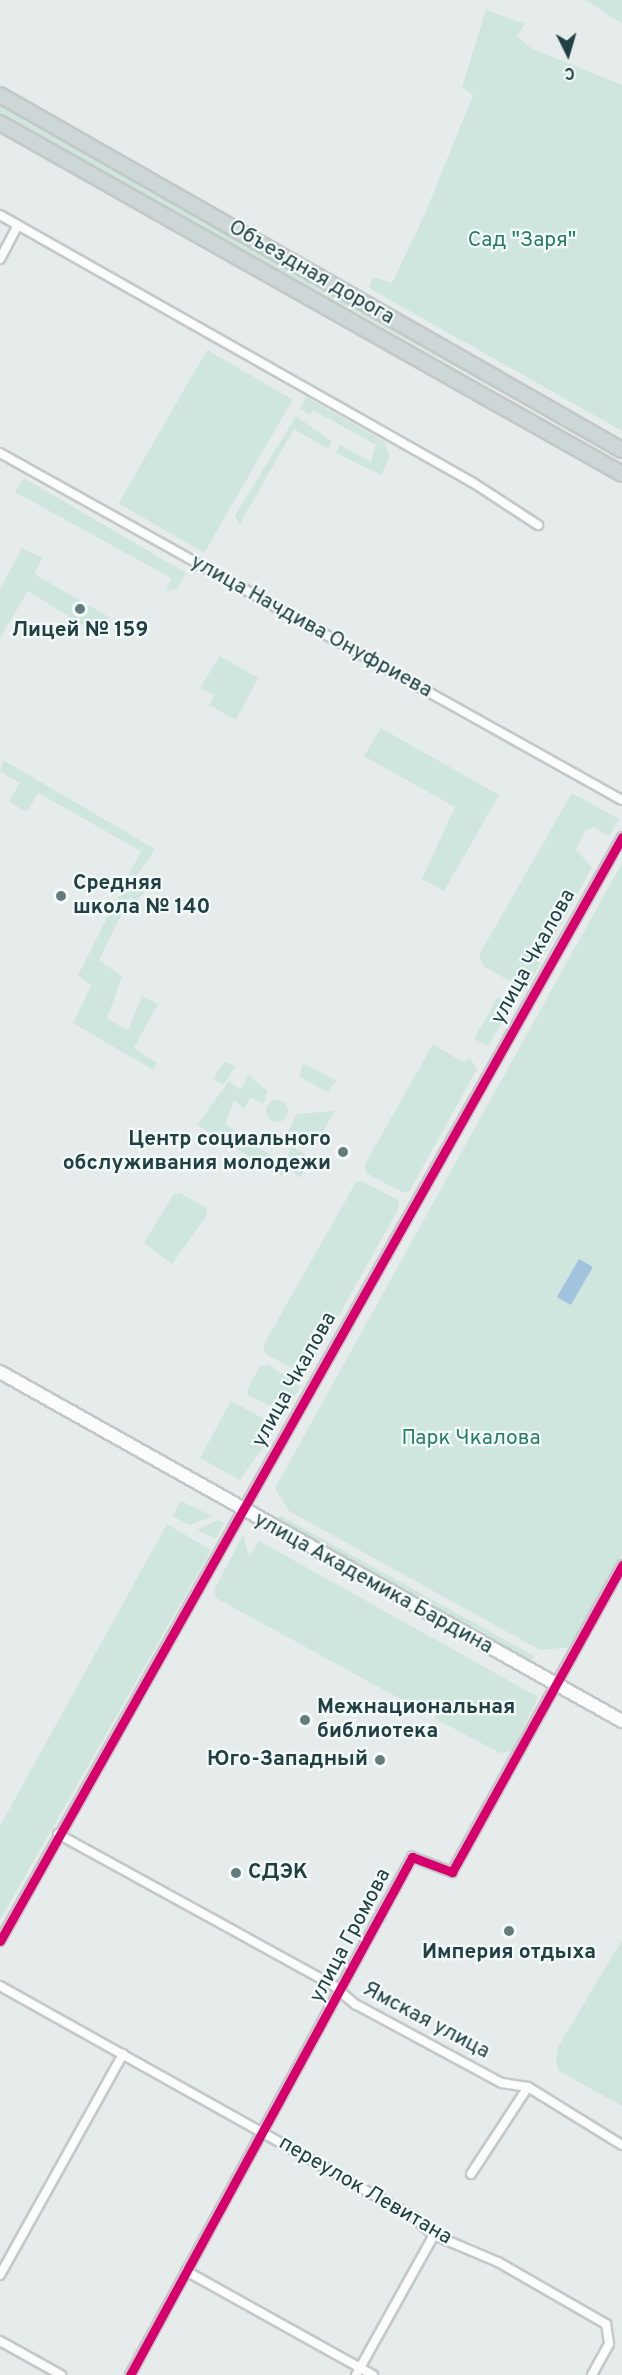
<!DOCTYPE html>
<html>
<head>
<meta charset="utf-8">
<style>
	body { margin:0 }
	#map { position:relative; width:622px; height:2375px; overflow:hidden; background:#e6eceb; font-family:Overpass,sans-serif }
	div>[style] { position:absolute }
	.green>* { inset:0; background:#cee6dd; transform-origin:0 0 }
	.round { border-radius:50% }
	.water>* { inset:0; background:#a2c3de; transform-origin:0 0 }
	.roads { filter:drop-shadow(2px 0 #c3c9c8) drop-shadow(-2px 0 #c3c9c8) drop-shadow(0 2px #c3c9c8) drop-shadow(0 -2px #c3c9c8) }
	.street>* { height:8px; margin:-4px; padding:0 4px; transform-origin:4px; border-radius:4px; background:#fbfcfc }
	.secondary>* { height:12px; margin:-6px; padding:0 6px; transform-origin:6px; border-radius:6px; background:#fbfcfc }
	.primary>* { height:14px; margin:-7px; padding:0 7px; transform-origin:7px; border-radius:7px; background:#ced7d7 }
	.cycleway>* { height:9px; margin:-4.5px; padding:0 4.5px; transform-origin:4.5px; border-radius:4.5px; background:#d6006c }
	.dots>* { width:16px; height:16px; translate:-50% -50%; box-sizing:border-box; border:3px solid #f4faf9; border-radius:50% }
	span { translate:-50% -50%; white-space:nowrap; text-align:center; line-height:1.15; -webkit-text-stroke:4.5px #f4faf9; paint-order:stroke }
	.park-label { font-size:21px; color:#267e65 }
	.street-label { font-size:21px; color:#204042 }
	.poi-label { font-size:21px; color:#204042; font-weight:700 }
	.left { translate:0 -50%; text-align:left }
	.right { translate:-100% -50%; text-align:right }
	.north { position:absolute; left:538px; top:24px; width:60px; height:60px; -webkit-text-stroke:4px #f4faf9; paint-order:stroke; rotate:175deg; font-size:16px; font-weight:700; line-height:24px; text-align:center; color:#204042 }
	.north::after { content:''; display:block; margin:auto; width:21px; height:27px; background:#204042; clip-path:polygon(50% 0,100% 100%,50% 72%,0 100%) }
</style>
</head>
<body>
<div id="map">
	<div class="green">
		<i style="clip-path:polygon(586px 0,622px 0,622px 24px)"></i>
		<i style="clip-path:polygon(486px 10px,525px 24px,517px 36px,532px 49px,622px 85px,622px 431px,369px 288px,373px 277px,392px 283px,424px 216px,473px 95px,462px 87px)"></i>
		<i style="left:0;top:103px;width:714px;height:10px;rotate:29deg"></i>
		<i style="left:207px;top:350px;width:99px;height:177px;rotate:30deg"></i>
		<i style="clip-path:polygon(306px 397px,385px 442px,390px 457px,381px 475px,336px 453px,340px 445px,371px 462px,376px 445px,313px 410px,310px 415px,300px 409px)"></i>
		<i style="clip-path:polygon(296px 416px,332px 442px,328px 449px,294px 429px,240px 524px,235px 516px)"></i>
		<i style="clip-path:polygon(24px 478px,186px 573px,177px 589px,166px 591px,171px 578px,15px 492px)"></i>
		<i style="clip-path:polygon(22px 548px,42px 558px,34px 574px,109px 617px,99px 635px,28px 591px,0 638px,0 589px)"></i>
		<i style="clip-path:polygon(220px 656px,258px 678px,236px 720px,209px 705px,214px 695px,200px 688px)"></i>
		<i style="clip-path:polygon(381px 728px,499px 795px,444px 891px,422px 879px,455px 807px,364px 756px)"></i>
		<i style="clip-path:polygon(3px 760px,155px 849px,133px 881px,146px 890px,137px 901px,130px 897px,99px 960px,122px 977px,107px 1018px,128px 1031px,142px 996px,158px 1004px,134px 1048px,157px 1063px,153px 1070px,73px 1023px,91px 986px,78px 975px,141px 851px,38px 793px,27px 812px,9px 802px,20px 783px,0 772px)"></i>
		<i style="clip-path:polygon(572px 793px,619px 819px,609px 836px,593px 827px,585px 831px,576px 850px,592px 867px,529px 984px,520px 987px,483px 966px,479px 955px)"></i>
		<i style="clip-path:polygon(622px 863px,622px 1554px,571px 1647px,540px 1650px,289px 1511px,275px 1488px)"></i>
		<i style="left:498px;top:997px;width:16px;height:48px;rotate:30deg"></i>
		<i style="clip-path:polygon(433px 1044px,462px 1062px,470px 1058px,477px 1069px,410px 1190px,404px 1193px,366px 1173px,365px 1164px)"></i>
		<i style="clip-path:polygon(225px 1062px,236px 1066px,223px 1085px,213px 1078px)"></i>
		<i style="clip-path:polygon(303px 1063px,337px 1081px,327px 1092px,299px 1076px)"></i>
		<i style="clip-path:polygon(249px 1075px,267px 1091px,264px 1104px,250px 1098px,244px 1109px,234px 1100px,225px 1124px,286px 1166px,284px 1177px,197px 1125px,229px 1081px,240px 1090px)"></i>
		<i class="round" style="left:266px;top:1100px;width:22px;height:22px"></i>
		<i style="clip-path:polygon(335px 1111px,320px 1136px,300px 1141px,287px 1133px,297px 1114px)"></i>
		<i style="clip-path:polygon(291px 1146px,311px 1158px,300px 1178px,286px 1164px)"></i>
		<i style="clip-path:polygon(362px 1181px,398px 1200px,399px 1208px,307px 1372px,301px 1373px,266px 1354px,263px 1346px,356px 1182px)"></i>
		<i style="clip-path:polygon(180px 1193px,206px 1208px,207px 1215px,172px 1264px,144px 1243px,173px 1195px)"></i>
		<i style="clip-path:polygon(268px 1364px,300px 1387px,286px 1412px,249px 1396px,247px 1390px,260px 1366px)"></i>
		<i style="clip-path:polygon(231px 1401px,268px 1421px,273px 1433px,240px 1480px,200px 1458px)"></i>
		<i style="clip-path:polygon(181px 1501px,212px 1516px,190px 1525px,172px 1516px)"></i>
		<i style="clip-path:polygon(281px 1516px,534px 1656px,531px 1661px,278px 1519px)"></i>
		<i style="clip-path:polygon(218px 1520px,224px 1523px,216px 1539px,197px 1530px)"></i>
		<i style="clip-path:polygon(167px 1524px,211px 1550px,0 1920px,0 1826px)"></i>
		<i style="clip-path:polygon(243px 1535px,249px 1556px,259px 1541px,538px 1697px,512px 1751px,500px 1753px,434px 1718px,438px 1711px,419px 1700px,415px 1707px,216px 1598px,214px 1590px)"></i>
		<i style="clip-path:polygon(622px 1940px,622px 2106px,559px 2071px,556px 2060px,558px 2047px)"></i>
	</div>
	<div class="water">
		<i style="left:579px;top:1259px;width:16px;height:44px;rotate:30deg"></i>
	</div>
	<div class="roads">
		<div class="street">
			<i style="left:0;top:215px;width:542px;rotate:29.5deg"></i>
			<i style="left:472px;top:482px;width:79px;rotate:33.1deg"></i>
			<i style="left:0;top:259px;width:38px;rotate:-62deg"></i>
			<i style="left:0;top:453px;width:712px;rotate:29.16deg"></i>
			<i style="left:58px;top:1834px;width:315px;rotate:28.8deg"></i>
			<i style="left:334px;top:1986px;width:28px;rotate:41deg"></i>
			<i style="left:355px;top:2004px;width:167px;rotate:28.3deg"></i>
			<i style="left:502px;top:2083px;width:26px;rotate:9deg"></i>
			<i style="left:528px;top:2087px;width:110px;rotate:31.7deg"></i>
			<i style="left:0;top:1941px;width:1267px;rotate:-60.6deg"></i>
			<i style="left:0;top:1986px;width:472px;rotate:29.2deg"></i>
			<i style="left:412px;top:2216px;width:29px;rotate:41deg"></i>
			<i style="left:434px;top:2235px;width:69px;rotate:22.9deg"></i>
			<i style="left:498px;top:2262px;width:125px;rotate:29.9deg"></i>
			<i style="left:606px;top:2324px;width:20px;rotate:81deg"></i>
			<i style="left:609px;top:2344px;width:35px;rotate:119deg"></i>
			<i style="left:471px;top:2174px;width:104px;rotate:-56.8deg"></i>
			<i style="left:186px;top:2271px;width:214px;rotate:29.1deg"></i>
			<i style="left:0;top:2275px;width:253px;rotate:-60.9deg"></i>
			<i style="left:0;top:2341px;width:70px;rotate:29.1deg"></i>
			<i style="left:130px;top:2375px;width:590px;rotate:-61.44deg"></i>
			<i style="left:412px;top:1857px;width:43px;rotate:20.6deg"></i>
			<i style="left:452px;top:1872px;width:351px;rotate:-61deg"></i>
			<i style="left:356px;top:2375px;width:160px;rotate:-60.9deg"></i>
		</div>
		<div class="secondary">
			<i style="left:0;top:1372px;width:713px;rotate:29.3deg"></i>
		</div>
		<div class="primary">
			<i style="left:0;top:95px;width:716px;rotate:29.72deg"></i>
			<i style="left:0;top:123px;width:714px;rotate:29.44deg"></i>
		</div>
	</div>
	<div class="cycleway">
		<i style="left:0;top:1941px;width:1267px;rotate:-60.6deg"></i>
		<i style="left:130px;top:2375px;width:590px;rotate:-61.44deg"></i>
		<i style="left:412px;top:1857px;width:43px;rotate:20.6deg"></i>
		<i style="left:452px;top:1872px;width:351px;rotate:-61deg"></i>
	</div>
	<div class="dots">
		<i style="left:80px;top:609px;background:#657c7d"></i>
		<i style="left:61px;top:896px;background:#657c7d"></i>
		<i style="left:343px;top:1152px;background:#657c7d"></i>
		<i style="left:305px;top:1720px;background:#657c7d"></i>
		<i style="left:380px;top:1760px;background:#657c7d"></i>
		<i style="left:236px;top:1873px;background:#657c7d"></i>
		<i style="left:509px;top:1931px;background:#657c7d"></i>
	</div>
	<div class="park-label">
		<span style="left:522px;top:241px">Сад "Заря"</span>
		<span style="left:471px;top:1439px">Парк Чкалова</span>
	</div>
	<div class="street-label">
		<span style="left:311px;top:273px;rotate:30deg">Объездная дорога</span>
		<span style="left:311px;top:627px;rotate:29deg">улица Начдива Онуфриева</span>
		<span style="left:534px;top:957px;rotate:-61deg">улица Чкалова</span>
		<span style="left:295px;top:1380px;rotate:-61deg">улица Чкалова</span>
		<span style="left:373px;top:1584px;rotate:29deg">улица Академика Бардина</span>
		<span style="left:351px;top:1936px;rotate:-62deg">улица Громова</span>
		<span style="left:426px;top:2021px;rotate:28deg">Ямская улица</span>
		<span style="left:365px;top:2191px;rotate:30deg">переулок Левитана</span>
	</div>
	<div class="poi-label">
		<span style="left:80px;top:631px">Лицей № 159</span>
		<span class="left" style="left:73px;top:896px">Средняя<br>школа № 140</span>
		<span class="right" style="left:331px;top:1152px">Центр социального<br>обслуживания молодежи</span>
		<span class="left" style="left:317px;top:1720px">Межнациональная<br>библиотека</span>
		<span class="right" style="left:368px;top:1760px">Юго-Западный</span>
		<span class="left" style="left:248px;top:1873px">СДЭК</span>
		<span style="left:509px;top:1953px">Империя отдыха</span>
	</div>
	<div class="north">С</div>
</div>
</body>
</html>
